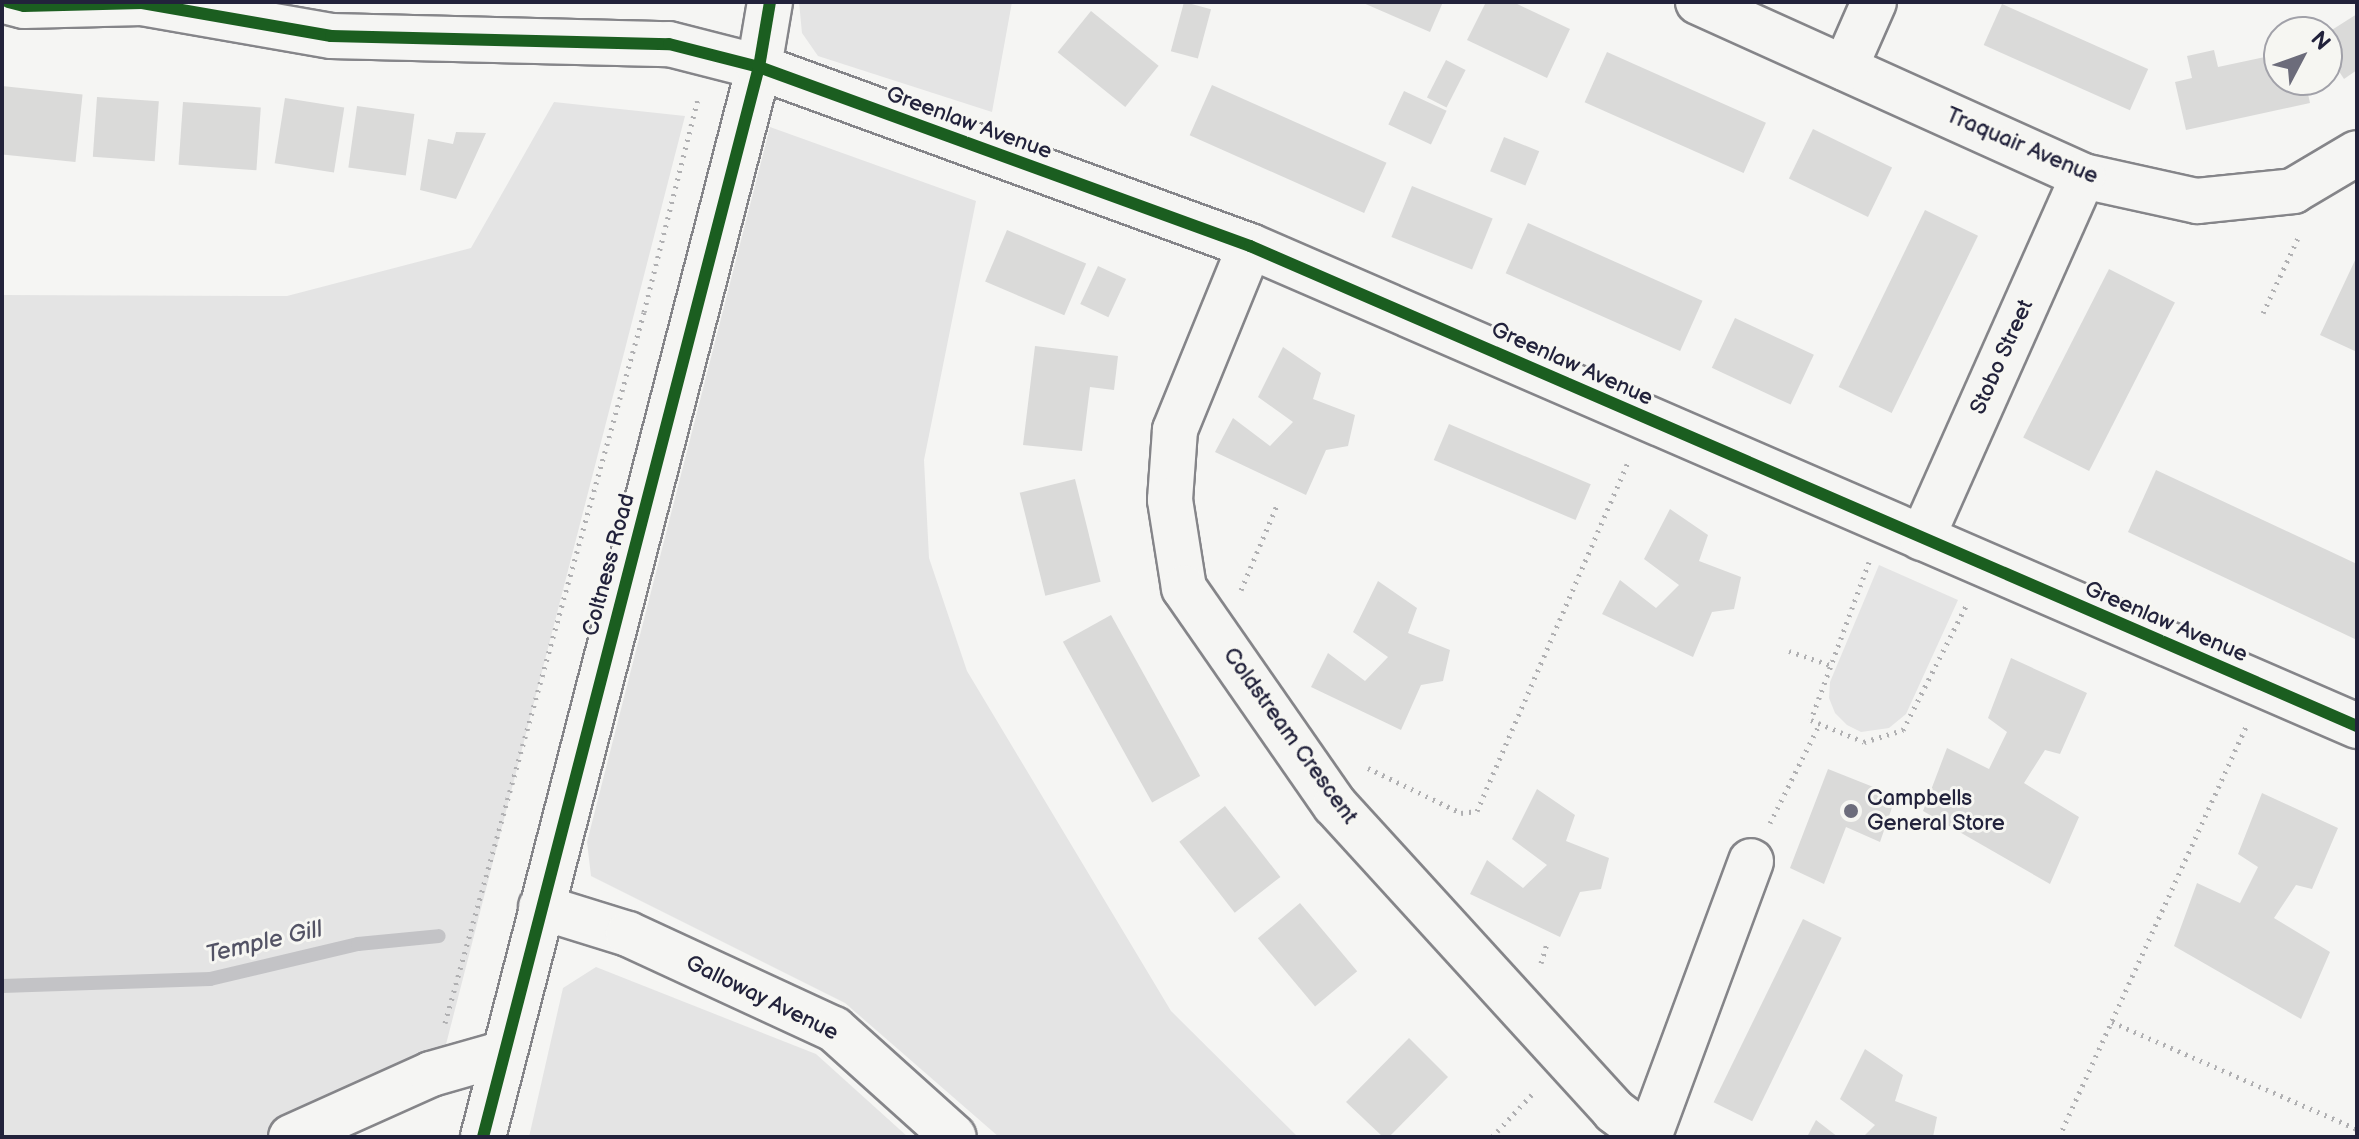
<!DOCTYPE html>
<html>
<head>
<meta charset="utf-8">
<style>
	body { margin:0 }
	#map { position:relative; width:2359px; height:1139px; overflow:hidden; background:#f5f5f3; font-family:"Balsamiq Sans",sans-serif }
	div>[style] { position:absolute }
	.green>* { inset:0; background:#e4e4e4 }
	.stream>* { height:14px; margin:-7px; padding:0 7px; transform-origin:7px; border-radius:7px; background:#c3c3c6 }
	.building>* { inset:0; background:#dadad9; transform-origin:0 0 }
	.path>* { height:5px; margin-top:-2.5px; transform-origin:0; background:repeating-linear-gradient(90deg,#b0b0b2 0 2px,transparent 0 8px) }
	.roads { filter:drop-shadow(2px 0 #858589) drop-shadow(-2px 0 #858589) drop-shadow(0 2px #858589) drop-shadow(0 -2px #858589) }
	.minor>* { height:44px; margin:-22px; padding:0 22px; transform-origin:22px; border-radius:22px; background:#f5f5f3 }
	.cycleway>* { height:12px; margin:-6px; padding:0 6px; transform-origin:6px; border-radius:6px; background:#1b5e20 }
	.dots>* { width:22px; height:22px; translate:-50% -50%; box-sizing:border-box; border:4px solid #f6f6f2; border-radius:50% }
	span { translate:-50% -50%; white-space:nowrap; text-align:center; line-height:1.15; -webkit-text-stroke:6px #f6f6f2; paint-order:stroke }
	.street-label { font-size:22px; color:#22223b }
	.poi-label { font-size:22px; color:#22223b }
	.left { translate:0 -50%; text-align:left }
	.water-label { font-size:24px; color:#535365; font-style:italic }
	.frame { position:absolute; inset:0; border:4px solid #22223b; pointer-events:none }
	.north { position:absolute; left:2263px; top:16px; width:80px; height:80px; box-sizing:border-box; background:#f6f6f2; border:2px solid #a1a1a9; border-radius:50%; rotate:49deg; font-size:22px; font-weight:700; line-height:32px; text-align:center; color:#22223b }
	.north::after { content:''; display:block; margin:auto; width:28px; height:36px; background:#6c6c7b; clip-path:polygon(50% 0,100% 100%,50% 72%,0 100%) }
</style>
</head>
<body>
<div id="map">
	<div class="green">
		<i style="clip-path:polygon(799px 2px,1012px 2px,992px 112px,818px 56px,802px 33px)"></i>
		<i style="clip-path:polygon(554px 102px,685px 116px,443px 1056px,280px 1137px,2px 1137px,2px 295px,287px 296px,471px 248px)"></i>
		<i style="clip-path:polygon(770px 127px,976px 201px,924px 460px,929px 558px,967px 671px,1171px 1011px,1298px 1137px,999px 1137px,845px 1003px,591px 876px,587px 842px)"></i>
		<i style="clip-path:polygon(1879px 565px,1958px 600px,1906px 714px,1889px 728px,1861px 732px,1847px 725px,1835px 713px,1829px 698px,1830px 682px)"></i>
		<i style="clip-path:polygon(596px 967px,816px 1054px,908px 1137px,529px 1137px,563px 988px)"></i>
	</div>
	<div class="stream">
		<i style="left:2px;top:986px;width:208px;rotate:-1.9deg"></i>
		<i style="left:210px;top:979px;width:152px;rotate:-13.3deg"></i>
		<i style="left:358px;top:944px;width:81px;rotate:-5.6deg"></i>
	</div>
	<div class="building">
		<i style="left:1184px;top:2px;width:28px;height:51px;rotate:15deg"></i>
		<i style="clip-path:polygon(1361px 2px,1443px 2px,1430px 32px)"></i>
		<i style="clip-path:polygon(1486px 2px,1513px 2px,1570px 29px,1547px 78px,1467px 40px)"></i>
		<i style="left:2002px;top:4px;width:160px;height:45px;rotate:24deg"></i>
		<i style="left:1091px;top:11px;width:87px;height:53px;rotate:39deg"></i>
		<i style="clip-path:polygon(2357px 14px,2357px 70px,2344px 79px,2327px 53px,2327px 33px)"></i>
		<i style="clip-path:polygon(2214px 50px,2218px 67px,2279px 54px,2279px 80px,2305px 80px,2310px 103px,2186px 130px,2175px 82px,2192px 78px,2187px 56px)"></i>
		<i style="left:1607px;top:52px;width:174px;height:55px;rotate:24deg"></i>
		<i style="left:1446px;top:60px;width:22px;height:42px;rotate:27deg"></i>
		<i style="left:1212px;top:85px;width:191px;height:55px;rotate:24deg"></i>
		<i style="left:2px;top:86px;width:81px;height:68px;rotate:6deg"></i>
		<i style="left:1404px;top:91px;width:47px;height:37px;rotate:25deg"></i>
		<i style="left:97px;top:97px;width:62px;height:60px;rotate:4deg"></i>
		<i style="left:285px;top:98px;width:60px;height:66px;rotate:9deg"></i>
		<i style="left:183px;top:102px;width:78px;height:63px;rotate:4deg"></i>
		<i style="left:357px;top:106px;width:58px;height:62px;rotate:8deg"></i>
		<i style="left:1813px;top:129px;width:88px;height:55px;rotate:26deg"></i>
		<i style="clip-path:polygon(456px 132px,486px 133px,456px 199px,420px 190px,428px 139px,453px 144px)"></i>
		<i style="left:1504px;top:137px;width:38px;height:37px;rotate:22deg"></i>
		<i style="left:1412px;top:186px;width:87px;height:55px;rotate:22deg"></i>
		<i style="left:1925px;top:210px;width:59px;height:197px;rotate:26deg"></i>
		<i style="left:1528px;top:223px;width:191px;height:55px;rotate:24deg"></i>
		<i style="left:1007px;top:230px;width:86px;height:56px;rotate:23deg"></i>
		<i style="clip-path:polygon(2357px 256px,2357px 352px,2320px 335px)"></i>
		<i style="left:1098px;top:266px;width:31px;height:42px;rotate:25deg"></i>
		<i style="left:2109px;top:269px;width:74px;height:189px;rotate:27deg"></i>
		<i style="left:1735px;top:318px;width:87px;height:55px;rotate:25deg"></i>
		<i style="clip-path:polygon(1035px 346px,1118px 356px,1114px 390px,1090px 387px,1082px 451px,1023px 445px)"></i>
		<i style="clip-path:polygon(1283px 347px,1321px 373px,1313px 399px,1355px 415px,1348px 446px,1326px 450px,1306px 495px,1215px 452px,1233px 418px,1270px 446px,1293px 422px,1258px 397px)"></i>
		<i style="left:1449px;top:424px;width:154px;height:39px;rotate:23deg"></i>
		<i style="clip-path:polygon(2156px 470px,2357px 564px,2357px 640px,2128px 532px)"></i>
		<i style="left:1075px;top:479px;width:106px;height:57px;rotate:76deg"></i>
		<i style="clip-path:polygon(1670px 509px,1708px 535px,1699px 561px,1741px 577px,1734px 609px,1712px 612px,1693px 657px,1602px 614px,1620px 580px,1656px 608px,1679px 585px,1644px 559px)"></i>
		<i style="clip-path:polygon(1378px 581px,1417px 608px,1408px 633px,1450px 650px,1443px 681px,1421px 685px,1401px 730px,1311px 687px,1328px 653px,1365px 681px,1388px 657px,1353px 632px)"></i>
		<i style="left:1111px;top:615px;width:184px;height:55px;rotate:61deg"></i>
		<i style="clip-path:polygon(2011px 658px,2087px 693px,2060px 754px,2045px 750px,2024px 783px,2079px 817px,2050px 884px,1923px 811px,1947px 748px,1989px 769px,2007px 732px,1988px 718px)"></i>
		<i style="clip-path:polygon(1828px 769px,1896px 796px,1880px 842px,1846px 827px,1824px 884px,1790px 868px)"></i>
		<i style="clip-path:polygon(1537px 789px,1575px 815px,1566px 841px,1609px 858px,1601px 889px,1580px 892px,1560px 937px,1470px 894px,1487px 860px,1523px 888px,1547px 865px,1512px 839px)"></i>
		<i style="clip-path:polygon(2262px 793px,2338px 828px,2312px 889px,2296px 885px,2274px 918px,2330px 952px,2301px 1019px,2174px 946px,2197px 883px,2240px 903px,2258px 867px,2238px 854px)"></i>
		<i style="left:1225px;top:806px;width:90px;height:58px;rotate:52deg"></i>
		<i style="left:1300px;top:903px;width:89px;height:55px;rotate:50deg"></i>
		<i style="left:1803px;top:919px;width:43px;height:204px;rotate:26deg"></i>
		<i style="clip-path:polygon(1409px 1038px,1448px 1077px,1389px 1137px,1383px 1137px,1346px 1102px)"></i>
		<i style="clip-path:polygon(1865px 1049px,1903px 1075px,1895px 1101px,1937px 1117px,1933px 1137px,1863px 1137px,1875px 1125px,1840px 1099px)"></i>
		<i style="clip-path:polygon(1816px 1120px,1838px 1137px,1807px 1137px)"></i>
	</div>
	<div class="path">
		<i style="left:2263px;top:313px;width:83px;rotate:-65deg"></i>
		<i style="left:1869px;top:562px;width:168px;rotate:110.2deg"></i>
		<i style="left:1811px;top:720px;width:57px;rotate:22.5deg"></i>
		<i style="left:1864px;top:742px;width:41px;rotate:-17.1deg"></i>
		<i style="left:1903px;top:730px;width:139px;rotate:-63.1deg"></i>
		<i style="left:1241px;top:590px;width:92px;rotate:-67deg"></i>
		<i style="left:1789px;top:651px;width:43px;rotate:18.9deg"></i>
		<i style="left:1368px;top:768px;width:103px;rotate:25.8deg"></i>
		<i style="left:1461px;top:813px;width:16px;rotate:-7deg"></i>
		<i style="left:1477px;top:811px;width:382px;rotate:-66.6deg"></i>
		<i style="left:1770px;top:823px;width:112px;rotate:-63.4deg"></i>
		<i style="left:1541px;top:963px;width:21px;rotate:-73deg"></i>
		<i style="left:2112px;top:1022px;width:267px;rotate:23.6deg"></i>
		<i style="left:445px;top:1023px;width:738px;rotate:-74.36deg"></i>
		<i style="left:644px;top:312px;width:220px;rotate:-75.8deg"></i>
		<i style="left:1492px;top:1137px;width:63px;rotate:-46.9deg"></i>
		<i style="left:2059px;top:1137px;width:451px;rotate:-65.5deg"></i>
	</div>
	<div class="roads">
		<div class="minor">
			<i style="left:8px;top:2px;width:16px;rotate:14deg"></i>
			<i style="left:24px;top:6px;width:118px;rotate:-1.5deg"></i>
			<i style="left:142px;top:3px;width:192px;rotate:9.9deg"></i>
			<i style="left:331px;top:36px;width:338px;rotate:1.4deg"></i>
			<i style="left:669px;top:44px;width:93px;rotate:14.3deg"></i>
			<i style="left:759px;top:67px;width:523px;rotate:20.03deg"></i>
			<i style="left:1250px;top:246px;width:1207px;rotate:23.44deg"></i>
			<i style="left:1698px;top:2px;width:422px;rotate:24.3deg"></i>
			<i style="left:2083px;top:176px;width:117px;rotate:12.4deg"></i>
			<i style="left:2197px;top:201px;width:97px;rotate:-5.9deg"></i>
			<i style="left:2293px;top:191px;width:74px;rotate:-30.7deg"></i>
			<i style="left:1845px;top:68px;width:72px;rotate:-66.3deg"></i>
			<i style="left:1250px;top:246px;width:199px;rotate:112.2deg"></i>
			<i style="left:1175px;top:430px;width:70px;rotate:94.1deg"></i>
			<i style="left:1170px;top:500px;width:89px;rotate:81deg"></i>
			<i style="left:1184px;top:588px;width:264px;rotate:55.2deg"></i>
			<i style="left:1335px;top:805px;width:414px;rotate:47.6deg"></i>
			<i style="left:1614px;top:1111px;width:44px;rotate:36.6deg"></i>
			<i style="left:1922px;top:538px;width:396px;rotate:-66deg"></i>
			<i style="left:541px;top:907px;width:91px;rotate:17.2deg"></i>
			<i style="left:628px;top:934px;width:227px;rotate:24.8deg"></i>
			<i style="left:834px;top:1029px;width:161px;rotate:42deg"></i>
			<i style="left:291px;top:1137px;width:154px;rotate:-24.2deg"></i>
			<i style="left:431px;top:1074px;width:76px;rotate:-16deg"></i>
			<i style="left:483px;top:1137px;width:1105px;rotate:-75.54deg"></i>
			<i style="left:759px;top:67px;width:66px;rotate:-80.4deg"></i>
			<i style="left:1649px;top:1137px;width:294px;rotate:-69.7deg"></i>
		</div>
	</div>
	<div class="cycleway">
		<i style="left:8px;top:2px;width:16px;rotate:14deg"></i>
		<i style="left:24px;top:6px;width:118px;rotate:-1.5deg"></i>
		<i style="left:142px;top:3px;width:192px;rotate:9.9deg"></i>
		<i style="left:331px;top:36px;width:338px;rotate:1.4deg"></i>
		<i style="left:669px;top:44px;width:93px;rotate:14.3deg"></i>
		<i style="left:759px;top:67px;width:523px;rotate:20.03deg"></i>
		<i style="left:1250px;top:246px;width:1207px;rotate:23.44deg"></i>
		<i style="left:483px;top:1137px;width:1105px;rotate:-75.54deg"></i>
		<i style="left:759px;top:67px;width:66px;rotate:-80.4deg"></i>
	</div>
	<div class="dots">
		<i style="left:1851px;top:811px;background:#6c6c7b"></i>
	</div>
	<div class="street-label">
		<span style="left:969px;top:123px;rotate:20deg">Greenlaw Avenue</span>
		<span style="left:2022px;top:146px;rotate:23deg">Traquair Avenue</span>
		<span style="left:2002px;top:357px;rotate:-66deg">Stobo Street</span>
		<span style="left:1572px;top:364px;rotate:24deg">Greenlaw Avenue</span>
		<span style="left:609px;top:565px;rotate:-75deg">Coltness Road</span>
		<span style="left:2166px;top:622px;rotate:23deg">Greenlaw Avenue</span>
		<span style="left:1290px;top:736px;rotate:54deg">Coldstream Crescent</span>
		<span style="left:762px;top:998px;rotate:26deg">Galloway Avenue</span>
	</div>
	<div class="poi-label">
		<span class="left" style="left:1867px;top:811px">Campbells<br>General Store</span>
	</div>
	<div class="water-label">
		<span style="left:264px;top:942px;rotate:-13deg">Temple Gill</span>
	</div>
	<div class="frame"></div>
	<div class="north">N</div>
</div>
</body>
</html>
